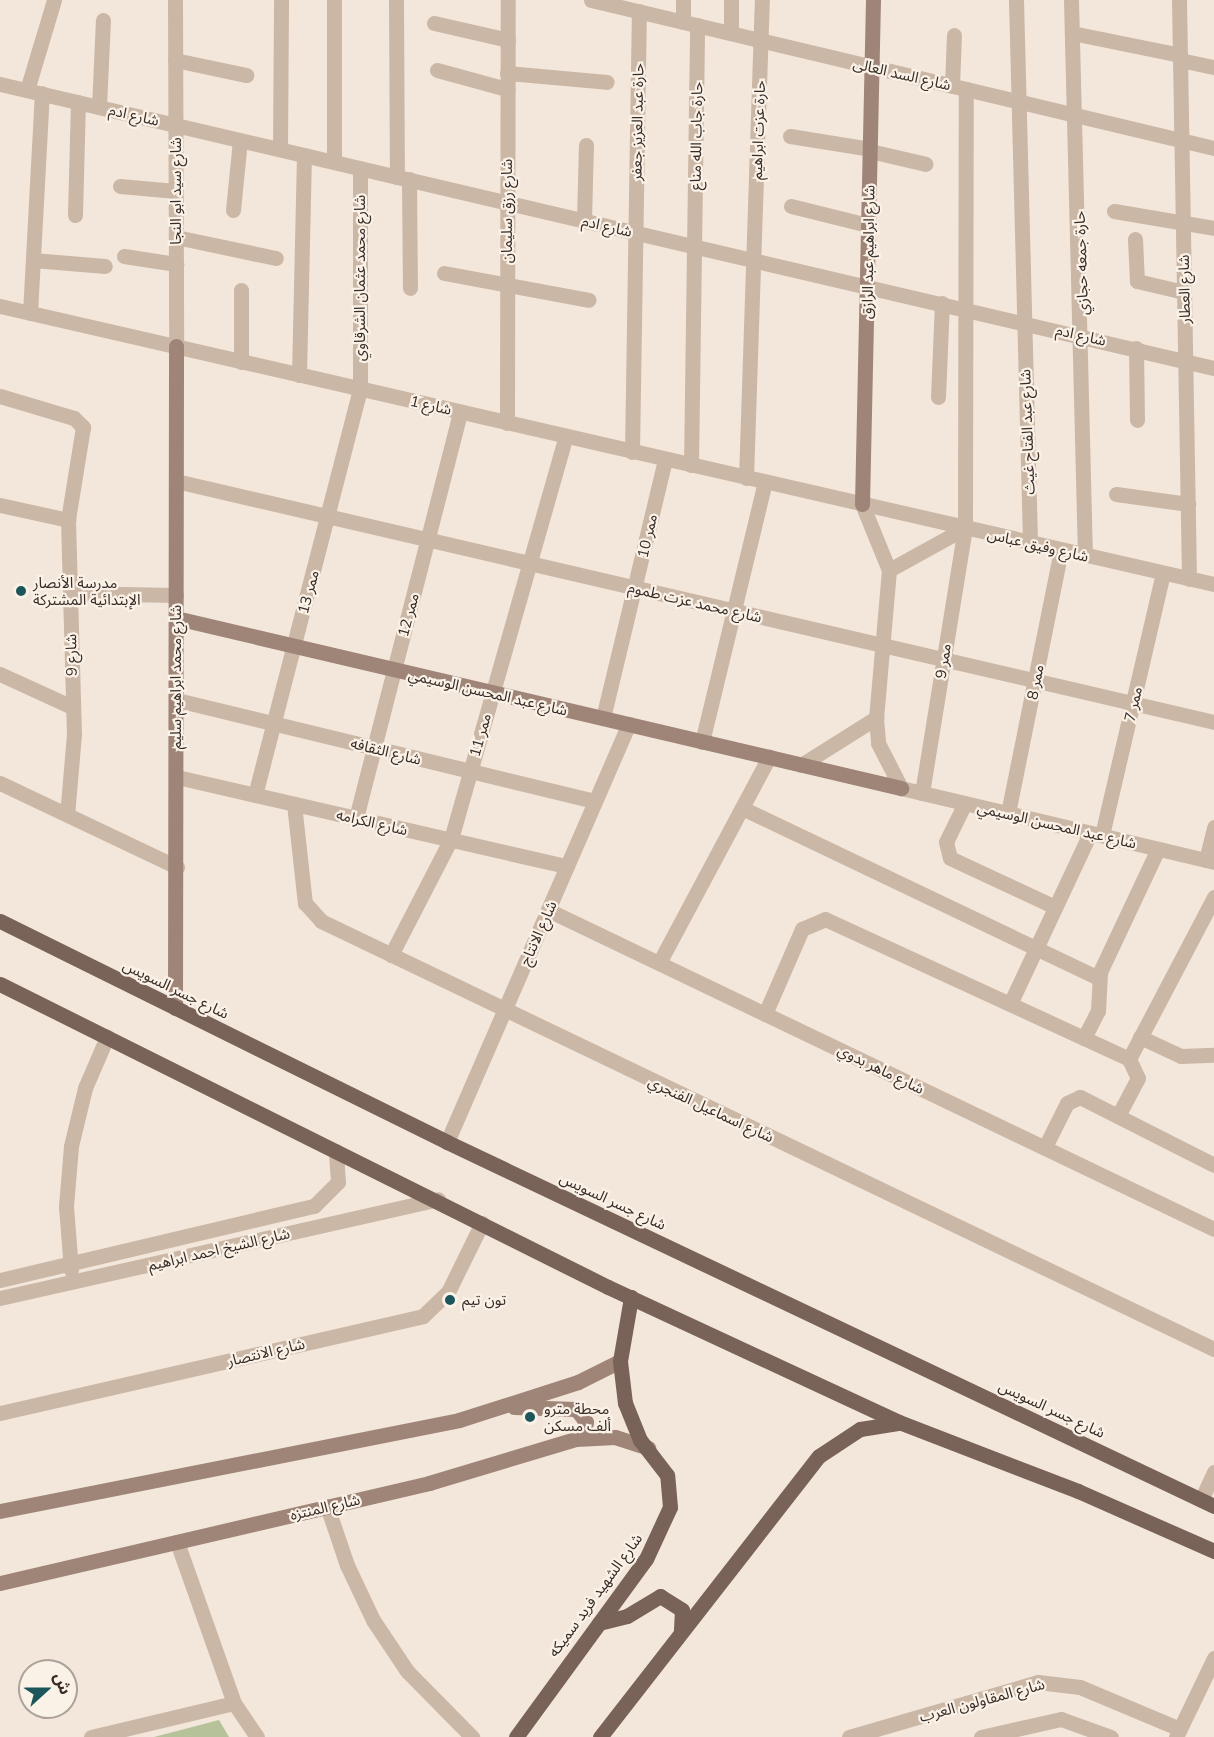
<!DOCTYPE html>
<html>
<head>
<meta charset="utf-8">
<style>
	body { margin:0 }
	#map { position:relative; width:1214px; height:1737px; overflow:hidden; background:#f3e7db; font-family:Mulish,"Noto Sans Arabic",sans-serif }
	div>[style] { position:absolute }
	.green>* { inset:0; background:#b5c29a }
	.street>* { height:15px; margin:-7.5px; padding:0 7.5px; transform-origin:7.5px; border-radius:7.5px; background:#cbb7a6 }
	.secondary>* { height:15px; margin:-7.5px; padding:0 7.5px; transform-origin:7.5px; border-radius:7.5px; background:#9f8578 }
	.primary>* { height:15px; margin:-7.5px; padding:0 7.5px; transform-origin:7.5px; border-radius:7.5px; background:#796358 }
	.dots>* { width:16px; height:16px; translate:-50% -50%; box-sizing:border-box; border:3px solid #faf1e7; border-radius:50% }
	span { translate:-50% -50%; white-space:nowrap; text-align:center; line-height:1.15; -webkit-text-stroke:4.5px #faf1e7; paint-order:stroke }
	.street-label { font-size:15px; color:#372c27 }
	.poi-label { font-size:15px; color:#372c27 }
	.left { translate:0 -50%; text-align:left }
	.north { position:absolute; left:18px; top:1659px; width:60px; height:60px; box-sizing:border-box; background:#faf1e7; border:2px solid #aca29a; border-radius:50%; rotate:69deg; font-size:16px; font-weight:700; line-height:24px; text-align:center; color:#372c27 }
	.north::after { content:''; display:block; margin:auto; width:21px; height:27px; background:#1c565a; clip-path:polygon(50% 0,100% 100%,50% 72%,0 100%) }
</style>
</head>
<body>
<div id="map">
	<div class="green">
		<i style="clip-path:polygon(219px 1720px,229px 1737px,154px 1737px)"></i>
	</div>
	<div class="street">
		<i style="left:175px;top:0;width:346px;rotate:89.8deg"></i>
		<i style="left:396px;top:0;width:177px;rotate:89.7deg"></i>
		<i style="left:591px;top:0;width:640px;rotate:13.36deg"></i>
		<i style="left:731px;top:0;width:33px;rotate:90deg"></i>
		<i style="left:1016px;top:0;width:543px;rotate:88.52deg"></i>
		<i style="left:1071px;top:0;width:555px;rotate:88.56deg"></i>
		<i style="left:1179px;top:0;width:579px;rotate:89.01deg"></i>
		<i style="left:683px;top:22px;width:22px;rotate:-90deg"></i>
		<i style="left:434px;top:23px;width:76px;rotate:12.9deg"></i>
		<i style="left:1072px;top:33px;width:110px;rotate:11.5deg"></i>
		<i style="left:175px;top:60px;width:73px;rotate:11.9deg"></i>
		<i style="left:1180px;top:60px;width:35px;rotate:12deg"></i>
		<i style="left:437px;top:70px;width:73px;rotate:15.2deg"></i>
		<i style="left:507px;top:73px;width:100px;rotate:5.1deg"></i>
		<i style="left:0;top:84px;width:1247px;rotate:13.17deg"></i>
		<i style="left:952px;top:86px;width:51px;rotate:-87.8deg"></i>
		<i style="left:27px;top:90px;width:94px;rotate:-73.3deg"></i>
		<i style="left:99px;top:107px;width:87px;rotate:-87.4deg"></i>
		<i style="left:790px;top:136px;width:81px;rotate:9.2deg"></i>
		<i style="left:280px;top:149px;width:149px;rotate:-89.6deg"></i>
		<i style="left:870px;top:151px;width:57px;rotate:13.1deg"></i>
		<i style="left:334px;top:162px;width:162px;rotate:-90deg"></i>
		<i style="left:409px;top:179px;width:109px;rotate:89.5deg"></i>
		<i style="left:120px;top:186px;width:56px;rotate:5.1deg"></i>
		<i style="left:791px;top:206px;width:79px;rotate:13.9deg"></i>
		<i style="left:233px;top:210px;width:70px;rotate:-84.3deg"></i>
		<i style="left:1114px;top:211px;width:101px;rotate:9.6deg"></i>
		<i style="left:75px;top:215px;width:113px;rotate:-88.5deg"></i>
		<i style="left:584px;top:220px;width:75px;rotate:-88.5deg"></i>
		<i style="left:176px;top:237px;width:102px;rotate:11.9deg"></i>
		<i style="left:1135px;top:239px;width:42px;rotate:87.3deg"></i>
		<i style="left:1137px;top:281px;width:48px;rotate:13.2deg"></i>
		<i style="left:124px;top:256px;width:53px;rotate:8.7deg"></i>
		<i style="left:33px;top:260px;width:72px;rotate:4.8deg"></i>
		<i style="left:444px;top:273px;width:147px;rotate:10.5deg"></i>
		<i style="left:241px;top:290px;width:72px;rotate:90deg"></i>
		<i style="left:0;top:306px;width:1245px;rotate:12.9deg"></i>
		<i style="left:30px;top:313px;width:220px;rotate:-86.9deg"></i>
		<i style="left:1136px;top:348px;width:72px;rotate:89.2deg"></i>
		<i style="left:299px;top:375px;width:220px;rotate:-88.7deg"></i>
		<i style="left:0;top:396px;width:77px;rotate:16.6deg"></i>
		<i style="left:74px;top:418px;width:13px;rotate:45deg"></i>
		<i style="left:83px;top:427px;width:94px;rotate:99.2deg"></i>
		<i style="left:68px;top:520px;width:214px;rotate:88.4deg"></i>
		<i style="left:74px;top:734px;width:81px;rotate:94.9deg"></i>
		<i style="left:938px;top:397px;width:94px;rotate:-87.6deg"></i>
		<i style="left:507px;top:423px;width:423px;rotate:-89.9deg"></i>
		<i style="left:632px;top:452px;width:441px;rotate:-89.1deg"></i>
		<i style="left:691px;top:465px;width:440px;rotate:-89.2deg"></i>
		<i style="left:746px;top:478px;width:478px;rotate:-88.1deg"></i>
		<i style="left:176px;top:481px;width:1066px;rotate:13.07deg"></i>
		<i style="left:1116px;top:494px;width:73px;rotate:7.9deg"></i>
		<i style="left:862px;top:504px;width:71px;rotate:67.8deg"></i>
		<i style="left:889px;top:570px;width:149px;rotate:95deg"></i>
		<i style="left:876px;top:718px;width:25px;rotate:85deg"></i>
		<i style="left:878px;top:743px;width:51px;rotate:62.9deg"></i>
		<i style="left:901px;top:788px;width:322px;rotate:13.3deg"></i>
		<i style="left:0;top:505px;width:70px;rotate:12.4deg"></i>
		<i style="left:889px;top:570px;width:87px;rotate:-28.9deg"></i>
		<i style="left:70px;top:593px;width:106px;rotate:1.1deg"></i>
		<i style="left:0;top:674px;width:79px;rotate:24.6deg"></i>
		<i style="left:177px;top:700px;width:430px;rotate:13.6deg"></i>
		<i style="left:603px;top:718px;width:266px;rotate:-76.5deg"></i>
		<i style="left:702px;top:742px;width:268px;rotate:-76.4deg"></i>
		<i style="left:801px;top:765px;width:89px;rotate:-32.1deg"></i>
		<i style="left:177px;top:777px;width:400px;rotate:12.9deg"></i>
		<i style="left:0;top:783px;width:196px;rotate:25.4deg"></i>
		<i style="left:922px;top:793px;width:268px;rotate:-80.8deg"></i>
		<i style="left:965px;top:528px;width:439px;rotate:-89.9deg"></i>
		<i style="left:255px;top:795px;width:419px;rotate:-75.5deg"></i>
		<i style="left:360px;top:389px;width:221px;rotate:-90deg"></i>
		<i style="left:965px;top:803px;width:43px;rotate:116deg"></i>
		<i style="left:946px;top:842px;width:16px;rotate:76deg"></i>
		<i style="left:950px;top:858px;width:116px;rotate:25deg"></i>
		<i style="left:294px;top:804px;width:100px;rotate:83.7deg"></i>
		<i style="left:305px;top:903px;width:24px;rotate:48deg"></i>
		<i style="left:321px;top:921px;width:990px;rotate:25.61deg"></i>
		<i style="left:742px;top:808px;width:395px;rotate:25.5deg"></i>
		<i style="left:1008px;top:813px;width:268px;rotate:-78.6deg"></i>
		<i style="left:356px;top:818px;width:419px;rotate:-75.6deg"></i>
		<i style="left:1102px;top:835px;width:269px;rotate:-76.9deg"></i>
		<i style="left:1206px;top:860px;width:34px;rotate:-76deg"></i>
		<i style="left:548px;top:910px;width:738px;rotate:25.59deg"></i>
		<i style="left:391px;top:955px;width:131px;rotate:-62.7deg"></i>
		<i style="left:451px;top:839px;width:419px;rotate:-74.1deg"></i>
		<i style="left:659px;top:963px;width:234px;rotate:-61.9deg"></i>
		<i style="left:1010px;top:1004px;width:189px;rotate:-64.9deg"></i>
		<i style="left:765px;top:1014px;width:93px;rotate:-66.5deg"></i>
		<i style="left:802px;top:929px;width:25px;rotate:-23deg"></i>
		<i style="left:825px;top:919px;width:335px;rotate:24.7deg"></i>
		<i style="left:1129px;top:1059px;width:21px;rotate:65deg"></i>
		<i style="left:1138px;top:1078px;width:43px;rotate:117.8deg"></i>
		<i style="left:1140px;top:1037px;width:45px;rotate:24.9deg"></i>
		<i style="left:1181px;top:1056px;width:33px;rotate:-2deg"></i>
		<i style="left:1084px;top:1038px;width:30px;rotate:-63deg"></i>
		<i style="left:1098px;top:1011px;width:39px;rotate:-87deg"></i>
		<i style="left:1100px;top:972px;width:136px;rotate:-64.8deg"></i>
		<i style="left:1129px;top:1059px;width:183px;rotate:-62.3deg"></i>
		<i style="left:447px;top:1142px;width:456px;rotate:-66.5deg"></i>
		<i style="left:1045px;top:1147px;width:49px;rotate:-63.4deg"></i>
		<i style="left:1067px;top:1103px;width:14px;rotate:-25deg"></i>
		<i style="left:1080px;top:1097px;width:150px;rotate:26.9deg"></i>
		<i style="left:71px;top:1270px;width:64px;rotate:-94.5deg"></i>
		<i style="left:66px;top:1206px;width:60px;rotate:-85.2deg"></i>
		<i style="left:71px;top:1146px;width:60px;rotate:-76.4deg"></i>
		<i style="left:85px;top:1088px;width:56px;rotate:-66.7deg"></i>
		<i style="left:0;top:1280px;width:323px;rotate:-13.3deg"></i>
		<i style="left:314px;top:1206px;width:34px;rotate:-45deg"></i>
		<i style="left:338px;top:1182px;width:31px;rotate:-94deg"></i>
		<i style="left:0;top:1298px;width:449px;rotate:-12.7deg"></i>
		<i style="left:0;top:1413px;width:434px;rotate:-12.9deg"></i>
		<i style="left:423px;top:1316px;width:35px;rotate:-44deg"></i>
		<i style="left:448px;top:1292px;width:77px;rotate:-63.8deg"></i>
		<i style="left:1201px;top:1500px;width:31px;rotate:-65deg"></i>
		<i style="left:327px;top:1506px;width:62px;rotate:71.3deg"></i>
		<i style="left:347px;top:1565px;width:61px;rotate:64.7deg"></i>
		<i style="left:373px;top:1620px;width:61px;rotate:56.3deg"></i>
		<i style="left:407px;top:1671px;width:93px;rotate:45.4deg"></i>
		<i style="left:177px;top:1542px;width:171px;rotate:70.5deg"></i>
		<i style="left:234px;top:1703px;width:41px;rotate:55.9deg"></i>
		<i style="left:91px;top:1737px;width:147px;rotate:-13.4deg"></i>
		<i style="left:849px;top:1737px;width:197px;rotate:-16.2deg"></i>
		<i style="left:1038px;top:1682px;width:42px;rotate:6.8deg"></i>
		<i style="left:1080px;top:1687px;width:108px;rotate:22.8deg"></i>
		<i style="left:981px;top:1737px;width:82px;rotate:-12.7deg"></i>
		<i style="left:1061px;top:1719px;width:53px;rotate:19.8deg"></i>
		<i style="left:1176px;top:1737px;width:88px;rotate:-64.3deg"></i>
	</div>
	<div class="secondary">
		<i style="left:862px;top:504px;width:504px;rotate:-88.75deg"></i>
		<i style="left:176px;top:618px;width:745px;rotate:13.2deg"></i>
		<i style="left:175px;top:1008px;width:662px;rotate:-89.91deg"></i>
		<i style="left:514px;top:1407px;width:62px;rotate:1.8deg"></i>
		<i style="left:576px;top:1409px;width:16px;rotate:52deg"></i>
		<i style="left:586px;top:1422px;width:16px;rotate:101deg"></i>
		<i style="left:0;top:1511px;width:468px;rotate:-11.2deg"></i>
		<i style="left:459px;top:1420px;width:125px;rotate:-17.7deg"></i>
		<i style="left:578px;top:1382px;width:47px;rotate:-26.6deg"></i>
		<i style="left:0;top:1583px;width:441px;rotate:-13.1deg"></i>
		<i style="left:429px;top:1483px;width:153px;rotate:-16.7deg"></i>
		<i style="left:576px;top:1439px;width:39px;rotate:-3deg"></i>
		<i style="left:615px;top:1437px;width:35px;rotate:18deg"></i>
	</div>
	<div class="primary">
		<i style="left:0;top:921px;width:499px;rotate:26.3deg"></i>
		<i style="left:447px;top:1142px;width:849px;rotate:25.39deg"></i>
		<i style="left:0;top:984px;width:679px;rotate:26.49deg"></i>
		<i style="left:608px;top:1287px;width:321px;rotate:24.9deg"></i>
		<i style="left:899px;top:1422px;width:192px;rotate:21.1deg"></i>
		<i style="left:1078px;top:1491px;width:149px;rotate:23.8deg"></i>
		<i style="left:599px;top:1623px;width:29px;rotate:-14deg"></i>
		<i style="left:627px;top:1616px;width:39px;rotate:-31deg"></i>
		<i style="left:660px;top:1596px;width:26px;rotate:32deg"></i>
		<i style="left:682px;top:1610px;width:21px;rotate:93deg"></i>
		<i style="left:516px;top:1737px;width:220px;rotate:-53.9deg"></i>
		<i style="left:646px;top:1559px;width:57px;rotate:-65.2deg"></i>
		<i style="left:670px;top:1507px;width:32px;rotate:-95deg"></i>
		<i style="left:667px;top:1475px;width:44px;rotate:-127.6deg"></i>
		<i style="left:640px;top:1440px;width:40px;rotate:-112deg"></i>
		<i style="left:625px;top:1403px;width:42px;rotate:-96.8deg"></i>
		<i style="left:620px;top:1361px;width:65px;rotate:-80.2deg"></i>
		<i style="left:600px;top:1737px;width:356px;rotate:-52.1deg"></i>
		<i style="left:819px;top:1456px;width:49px;rotate:-33.4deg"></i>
		<i style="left:860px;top:1429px;width:38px;rotate:-9deg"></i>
	</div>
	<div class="dots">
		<i style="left:21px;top:591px;background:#1c565a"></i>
		<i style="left:450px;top:1300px;background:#1c565a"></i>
		<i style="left:530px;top:1417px;background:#1c565a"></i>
	</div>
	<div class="street-label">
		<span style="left:902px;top:74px;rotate:13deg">شارع السد العالى</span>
		<span style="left:134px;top:115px;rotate:13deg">شارع ادم</span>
		<span style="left:637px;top:122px;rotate:-89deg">حارة عبد العزيز جعفر</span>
		<span style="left:758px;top:130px;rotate:-88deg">حارة عزت ابراهيم</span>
		<span style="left:696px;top:136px;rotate:-89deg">حارة جاب الله مناع</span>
		<span style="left:176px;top:191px;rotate:-90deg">شارع سيد ابو النجا</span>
		<span style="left:507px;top:211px;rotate:-90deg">شارع رزق سليمان</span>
		<span style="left:607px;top:226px;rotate:13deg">شارع ادم</span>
		<span style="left:868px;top:252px;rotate:-89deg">شارع ابراهيم عبد الرازق</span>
		<span style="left:1081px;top:263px;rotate:-92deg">حارة جمعه حجازي</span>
		<span style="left:360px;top:278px;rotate:-90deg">شارع محمد عثمان الشرقاوي</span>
		<span style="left:1184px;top:289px;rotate:-91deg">شارع العطار</span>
		<span style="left:1081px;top:335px;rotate:13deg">شارع ادم</span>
		<span style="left:431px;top:405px;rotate:13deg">شارع 1</span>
		<span style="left:1027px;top:432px;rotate:-92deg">شارع عبد الفتاح غيث</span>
		<span style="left:647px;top:536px;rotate:-77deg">ممر 10</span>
		<span style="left:1038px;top:545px;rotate:13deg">شارع وفيق عباس</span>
		<span style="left:308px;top:592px;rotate:-75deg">ممر 13</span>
		<span style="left:695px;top:602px;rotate:13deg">شارع محمد عزت طموم</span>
		<span style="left:408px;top:615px;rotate:-75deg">ممر 12</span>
		<span style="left:71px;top:655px;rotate:-91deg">شارع 9</span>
		<span style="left:943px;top:661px;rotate:-81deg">ممر 9</span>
		<span style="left:176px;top:677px;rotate:-90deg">شارع محمد ابراهيم سليم</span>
		<span style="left:1035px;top:682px;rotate:-79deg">ممر 8</span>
		<span style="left:488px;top:692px;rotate:13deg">شارع عبد المحسن الوسيمي</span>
		<span style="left:1133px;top:704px;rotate:-77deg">ممر 7</span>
		<span style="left:480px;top:735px;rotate:-74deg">ممر 11</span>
		<span style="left:386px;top:751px;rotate:14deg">شارع الثقافه</span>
		<span style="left:372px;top:822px;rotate:13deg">شارع الكرامه</span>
		<span style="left:1057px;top:825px;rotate:13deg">شارع عبد المحسن الوسيمي</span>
		<span style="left:538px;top:933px;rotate:-66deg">شارع الانتاج</span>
		<span style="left:176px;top:989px;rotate:26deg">شارع جسر السويس</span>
		<span style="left:881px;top:1069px;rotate:26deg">شارع ماهر بدوي</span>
		<span style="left:711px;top:1109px;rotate:25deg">شارع اسماعيل الفنجري</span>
		<span style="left:613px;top:1201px;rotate:25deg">شارع جسر السويس</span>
		<span style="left:219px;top:1249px;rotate:-13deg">شارع الشيخ احمد ابراهيم</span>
		<span style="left:266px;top:1352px;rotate:-13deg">شارع الانتصار</span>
		<span style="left:1052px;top:1409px;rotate:25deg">شارع جسر السويس</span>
		<span style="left:325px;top:1507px;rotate:-13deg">شارع المنتزه</span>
		<span style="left:595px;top:1595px;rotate:-54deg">شارع الشهيد فريد سميكه</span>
		<span style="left:982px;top:1700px;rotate:-15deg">شارع المقاولون العرب</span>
	</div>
	<div class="poi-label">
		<span class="left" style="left:33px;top:591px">مدرسة الأنصار<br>الإبتدائية المشتركة</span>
		<span class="left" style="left:462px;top:1300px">تون تيم</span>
		<span class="left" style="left:544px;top:1417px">محطة مترو<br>ألف مسكن</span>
	</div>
	<div class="north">ش</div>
</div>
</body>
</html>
